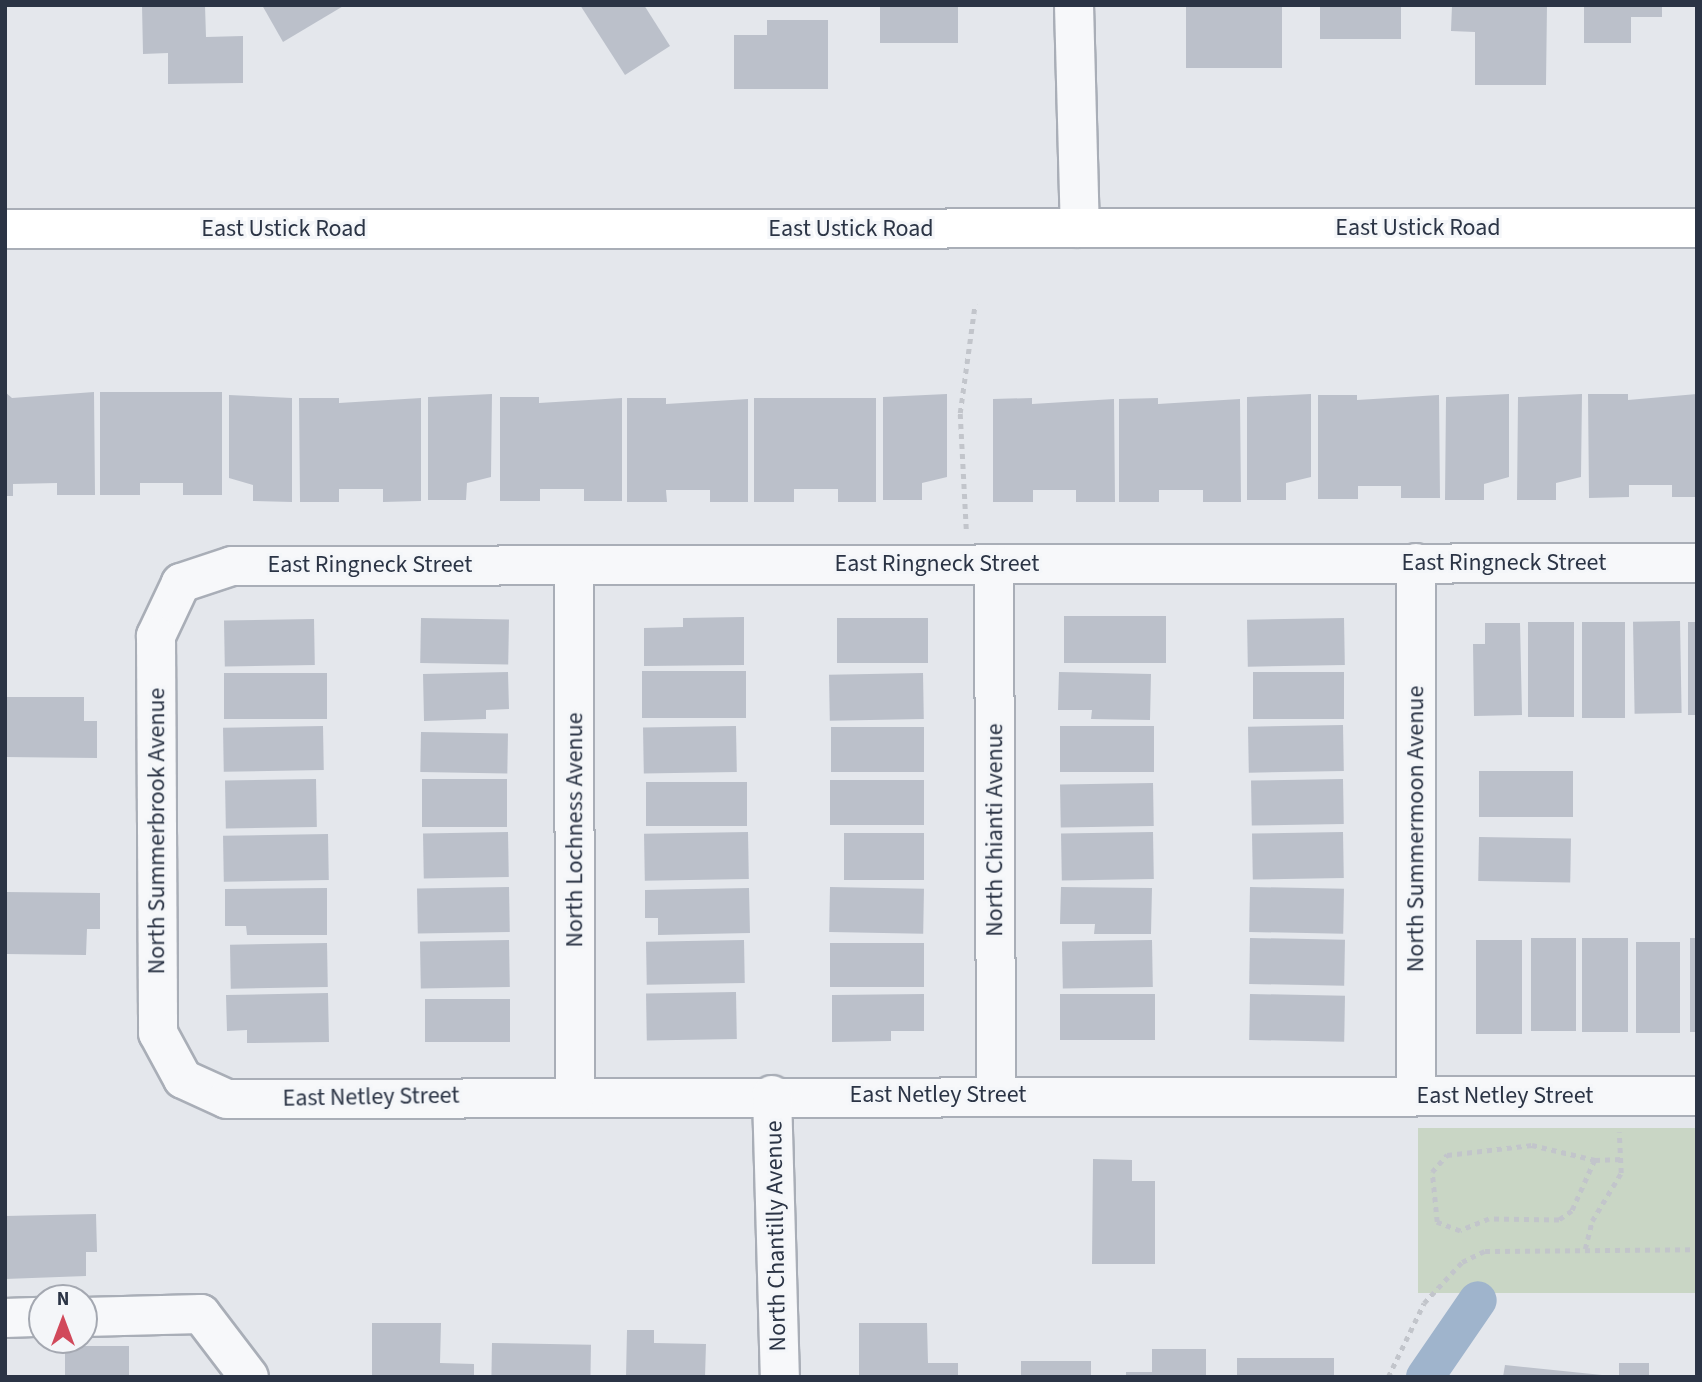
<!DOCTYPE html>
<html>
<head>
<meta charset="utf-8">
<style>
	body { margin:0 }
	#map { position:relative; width:1702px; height:1382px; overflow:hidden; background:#e4e7ec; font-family:"Source Sans 3",sans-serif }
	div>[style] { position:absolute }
	.green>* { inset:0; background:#c9d6c5; transform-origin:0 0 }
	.canal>* { height:38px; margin:-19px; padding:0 19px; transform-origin:19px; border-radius:19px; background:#9fb4cc }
	.building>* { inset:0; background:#bbc0ca; transform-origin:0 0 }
	.path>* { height:4.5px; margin-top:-2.25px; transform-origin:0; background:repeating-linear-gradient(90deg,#c2c5cb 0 5px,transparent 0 10px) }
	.roads { filter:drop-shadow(2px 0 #a9aeb7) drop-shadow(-2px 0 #a9aeb7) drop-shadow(0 2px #a9aeb7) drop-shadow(0 -2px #a9aeb7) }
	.minor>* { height:38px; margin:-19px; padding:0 19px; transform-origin:19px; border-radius:19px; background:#f7f8fa }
	.major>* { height:38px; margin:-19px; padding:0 19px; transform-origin:19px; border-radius:19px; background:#fff }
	span { translate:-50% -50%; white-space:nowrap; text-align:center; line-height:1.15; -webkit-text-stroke:6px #f4f6f9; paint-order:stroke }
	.street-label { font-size:24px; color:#2b3445 }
	.frame { position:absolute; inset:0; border:7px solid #2b3445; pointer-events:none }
	.north { position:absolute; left:28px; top:1284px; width:70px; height:70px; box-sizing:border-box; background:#f4f6f9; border:2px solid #a4a8b1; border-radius:50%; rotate:0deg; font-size:19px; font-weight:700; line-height:28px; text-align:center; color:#2b3445 }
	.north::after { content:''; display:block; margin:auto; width:24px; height:32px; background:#d1495b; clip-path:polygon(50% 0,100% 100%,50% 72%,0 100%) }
</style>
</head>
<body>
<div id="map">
	<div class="green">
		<i style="left:1697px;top:1128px;width:165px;height:279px;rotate:90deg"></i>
	</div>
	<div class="canal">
		<i style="left:1425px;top:1377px;width:93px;rotate:-55.5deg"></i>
	</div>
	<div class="building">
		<i style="clip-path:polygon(142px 5px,205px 5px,206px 37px,243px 36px,243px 83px,168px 84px,168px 53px,143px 54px)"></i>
		<i style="clip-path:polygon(262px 5px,345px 5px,283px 42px)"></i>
		<i style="clip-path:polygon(580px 5px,644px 5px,670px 46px,625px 75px)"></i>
		<i style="left:880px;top:5px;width:78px;height:38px"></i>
		<i style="left:1186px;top:5px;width:96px;height:63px"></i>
		<i style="left:1320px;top:5px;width:81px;height:34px"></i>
		<i style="clip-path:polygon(1452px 5px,1547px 5px,1546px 85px,1475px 85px,1475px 32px,1451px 31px)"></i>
		<i style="clip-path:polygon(1584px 5px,1662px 5px,1662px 17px,1631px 17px,1631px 43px,1584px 43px)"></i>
		<i style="clip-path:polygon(767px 20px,828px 20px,828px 89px,734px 89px,734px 35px,767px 35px)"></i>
		<i style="clip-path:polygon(5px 392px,12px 398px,94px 392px,95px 495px,57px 495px,57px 483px,13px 484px,13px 496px,5px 496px)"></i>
		<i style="clip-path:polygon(100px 392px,222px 392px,222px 495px,183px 495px,183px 483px,140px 483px,140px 495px,100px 495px)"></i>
		<i style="clip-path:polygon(492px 394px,491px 477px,467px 483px,466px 500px,428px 500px,428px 397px)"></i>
		<i style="clip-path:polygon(947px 394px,947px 477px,922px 483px,922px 500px,883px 500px,883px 397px)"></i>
		<i style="clip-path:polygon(1311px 394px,1311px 477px,1286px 483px,1286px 500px,1247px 500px,1247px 397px)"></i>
		<i style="clip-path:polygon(1509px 394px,1509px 477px,1484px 484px,1484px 500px,1445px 500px,1446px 397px)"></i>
		<i style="clip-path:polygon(1582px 394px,1581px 477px,1556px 483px,1556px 500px,1517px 500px,1518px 397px)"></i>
		<i style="clip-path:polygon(1588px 394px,1628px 394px,1628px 400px,1697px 394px,1697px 497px,1672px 497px,1672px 485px,1629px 485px,1629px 497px,1589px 498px)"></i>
		<i style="clip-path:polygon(229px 395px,292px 398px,292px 502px,253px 501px,253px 485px,229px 478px)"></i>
		<i style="clip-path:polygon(1318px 395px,1357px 395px,1357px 400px,1439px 395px,1440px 498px,1401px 498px,1401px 486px,1358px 486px,1358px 499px,1318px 499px)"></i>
		<i style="clip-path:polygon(500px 397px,539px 397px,539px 403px,622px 398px,622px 501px,584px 501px,584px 489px,540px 489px,540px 501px,500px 501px)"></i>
		<i style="clip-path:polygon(299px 398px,339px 398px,339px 403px,421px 398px,421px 501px,383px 502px,383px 489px,339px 489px,339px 502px,300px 502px)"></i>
		<i style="clip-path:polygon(627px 398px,666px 398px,666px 404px,748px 399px,748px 502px,710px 502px,710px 490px,666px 490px,667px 502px,627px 502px)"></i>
		<i style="clip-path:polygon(754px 398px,876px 398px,876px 502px,838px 502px,838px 489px,794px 489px,794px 502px,754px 502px)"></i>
		<i style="clip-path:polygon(1032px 398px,1032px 404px,1114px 399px,1115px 502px,1076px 502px,1076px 490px,1033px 490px,1033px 502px,993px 502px,993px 399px)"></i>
		<i style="clip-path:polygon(1158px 398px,1158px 404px,1240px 399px,1241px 502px,1203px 502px,1203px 490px,1159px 490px,1159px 502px,1119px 502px,1119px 399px)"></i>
		<i style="left:1064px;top:616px;width:102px;height:47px"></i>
		<i style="clip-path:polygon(744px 617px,744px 665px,644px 666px,644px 628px,683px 627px,683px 618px)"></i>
		<i style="left:421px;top:618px;width:88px;height:45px;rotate:1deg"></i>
		<i style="left:928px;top:618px;width:45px;height:91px;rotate:90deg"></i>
		<i style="left:1344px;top:618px;width:47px;height:97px;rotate:89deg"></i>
		<i style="left:314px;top:619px;width:46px;height:90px;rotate:89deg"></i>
		<i style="left:1680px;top:621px;width:92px;height:47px;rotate:89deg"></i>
		<i style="left:1528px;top:622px;width:46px;height:95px"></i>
		<i style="left:1582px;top:622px;width:43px;height:96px"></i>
		<i style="left:1688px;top:622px;width:9px;height:93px"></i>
		<i style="clip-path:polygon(1485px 623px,1520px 623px,1522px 715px,1474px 716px,1473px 644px,1485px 644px)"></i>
		<i style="left:746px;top:671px;width:47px;height:104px;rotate:90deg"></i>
		<i style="clip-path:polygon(508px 672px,509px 709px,486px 710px,486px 719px,424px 721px,423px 674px)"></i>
		<i style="clip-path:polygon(1059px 672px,1151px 674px,1150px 720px,1091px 719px,1092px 710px,1058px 710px)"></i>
		<i style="left:1253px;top:672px;width:91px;height:47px"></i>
		<i style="left:327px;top:673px;width:46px;height:103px;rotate:90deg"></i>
		<i style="left:923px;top:673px;width:46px;height:94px;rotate:89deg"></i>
		<i style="clip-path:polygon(5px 697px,84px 697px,84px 721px,97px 721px,97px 758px,5px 757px)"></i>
		<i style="left:1343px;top:725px;width:46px;height:95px;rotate:89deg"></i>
		<i style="left:323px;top:726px;width:44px;height:100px;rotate:89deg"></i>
		<i style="left:736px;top:726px;width:46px;height:93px;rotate:89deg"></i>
		<i style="left:1060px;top:726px;width:94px;height:46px"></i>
		<i style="left:924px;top:727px;width:45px;height:93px;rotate:90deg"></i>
		<i style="left:421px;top:732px;width:87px;height:40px;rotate:1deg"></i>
		<i style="left:1479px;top:771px;width:94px;height:46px"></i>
		<i style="left:316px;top:779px;width:48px;height:91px;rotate:89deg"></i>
		<i style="left:507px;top:779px;width:48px;height:85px;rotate:90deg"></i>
		<i style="left:1343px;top:779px;width:45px;height:92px;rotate:89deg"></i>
		<i style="left:924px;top:780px;width:45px;height:94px;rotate:90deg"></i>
		<i style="left:646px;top:782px;width:101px;height:44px"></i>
		<i style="left:1153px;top:783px;width:43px;height:93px;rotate:89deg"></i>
		<i style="left:508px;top:832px;width:45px;height:85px;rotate:89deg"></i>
		<i style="left:748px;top:832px;width:47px;height:104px;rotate:89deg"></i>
		<i style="left:1153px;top:832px;width:47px;height:92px;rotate:89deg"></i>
		<i style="left:1343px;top:832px;width:46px;height:91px;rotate:89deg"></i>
		<i style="left:924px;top:833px;width:47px;height:80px;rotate:90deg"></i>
		<i style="left:328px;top:834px;width:46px;height:105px;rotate:89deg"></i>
		<i style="left:1479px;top:837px;width:92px;height:44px;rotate:1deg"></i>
		<i style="left:509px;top:887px;width:45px;height:92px;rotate:89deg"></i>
		<i style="left:830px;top:887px;width:94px;height:45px;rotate:1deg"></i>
		<i style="clip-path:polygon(1061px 887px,1152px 888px,1151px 934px,1094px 934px,1095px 924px,1060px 924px)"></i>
		<i style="left:1250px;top:887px;width:94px;height:45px;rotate:1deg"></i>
		<i style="clip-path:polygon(327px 888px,327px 935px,247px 935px,246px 926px,225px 926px,225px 889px)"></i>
		<i style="clip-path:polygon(749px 888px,750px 933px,658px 935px,658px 918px,645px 918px,645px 890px)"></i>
		<i style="clip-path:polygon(5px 892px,100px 893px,100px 929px,87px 929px,86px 955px,5px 954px)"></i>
		<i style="left:1250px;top:938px;width:95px;height:46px;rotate:1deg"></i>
		<i style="left:1531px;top:938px;width:45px;height:93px"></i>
		<i style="left:1582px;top:938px;width:46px;height:94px"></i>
		<i style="left:1690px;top:938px;width:7px;height:94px"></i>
		<i style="left:509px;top:940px;width:47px;height:89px;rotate:89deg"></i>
		<i style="left:744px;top:940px;width:43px;height:98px;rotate:89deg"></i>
		<i style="left:1152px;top:940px;width:47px;height:90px;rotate:89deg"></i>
		<i style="left:1476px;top:940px;width:46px;height:94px"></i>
		<i style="left:1636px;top:942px;width:44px;height:91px"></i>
		<i style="left:327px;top:943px;width:44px;height:97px;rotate:89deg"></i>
		<i style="left:924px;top:943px;width:44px;height:94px;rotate:90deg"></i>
		<i style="left:736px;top:992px;width:47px;height:90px;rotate:89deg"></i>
		<i style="clip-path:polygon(328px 993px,329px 1042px,247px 1043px,247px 1030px,227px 1031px,226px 995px)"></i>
		<i style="clip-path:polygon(924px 994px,924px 1031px,891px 1031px,891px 1041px,832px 1042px,832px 995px)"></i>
		<i style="left:1155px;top:994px;width:46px;height:95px;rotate:90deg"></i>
		<i style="left:1250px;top:994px;width:95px;height:46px;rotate:1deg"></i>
		<i style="left:425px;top:999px;width:85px;height:43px"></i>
		<i style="clip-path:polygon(1093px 1159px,1132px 1160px,1132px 1181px,1155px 1181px,1155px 1264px,1092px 1264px)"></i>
		<i style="clip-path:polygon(96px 1214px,97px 1252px,86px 1252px,86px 1276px,5px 1279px,5px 1216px)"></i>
		<i style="clip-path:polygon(372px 1323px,441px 1323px,440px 1363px,474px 1364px,474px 1377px,372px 1377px)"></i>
		<i style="clip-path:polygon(859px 1323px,927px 1323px,928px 1363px,958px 1363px,958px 1377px,859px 1377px)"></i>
		<i style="clip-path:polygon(627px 1330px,654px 1330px,654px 1343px,706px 1344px,705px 1377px,626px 1377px)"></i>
		<i style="left:492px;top:1343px;width:99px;height:34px;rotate:1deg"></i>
		<i style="left:65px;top:1346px;width:64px;height:31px"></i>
		<i style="clip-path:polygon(1152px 1349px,1206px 1349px,1206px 1377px,1126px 1377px,1126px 1372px,1152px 1372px)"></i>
		<i style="left:1237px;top:1358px;width:97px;height:19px"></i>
		<i style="left:1021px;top:1361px;width:70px;height:16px"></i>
		<i style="left:1619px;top:1363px;width:30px;height:14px"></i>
		<i style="clip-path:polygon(1505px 1365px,1602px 1375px,1602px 1377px,1503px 1377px)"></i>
	</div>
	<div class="path">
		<i style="left:966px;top:529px;width:116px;rotate:-93deg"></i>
		<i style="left:960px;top:413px;width:110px;rotate:-82.2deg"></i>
		<i style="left:1595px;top:1160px;width:56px;rotate:114.3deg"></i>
		<i style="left:1572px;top:1211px;width:16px;rotate:145deg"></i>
		<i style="left:1559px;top:1220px;width:70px;rotate:-179.2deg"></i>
		<i style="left:1489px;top:1219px;width:31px;rotate:158deg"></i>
		<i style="left:1460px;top:1231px;width:25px;rotate:-159deg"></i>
		<i style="left:1437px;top:1222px;width:50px;rotate:-95.7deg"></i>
		<i style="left:1432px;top:1172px;width:23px;rotate:-49deg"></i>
		<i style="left:1447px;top:1155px;width:86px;rotate:-6.7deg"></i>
		<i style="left:1532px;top:1145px;width:65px;rotate:13.4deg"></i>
		<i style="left:1595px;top:1160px;width:27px;rotate:-2deg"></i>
		<i style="left:1585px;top:1249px;width:29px;rotate:-76deg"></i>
		<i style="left:1592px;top:1221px;width:56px;rotate:-58.9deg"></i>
		<i style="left:1621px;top:1173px;width:41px;rotate:-92.8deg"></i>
		<i style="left:1388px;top:1377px;width:82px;rotate:-64.1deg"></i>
		<i style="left:1424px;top:1303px;width:56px;rotate:-47.2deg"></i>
		<i style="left:1462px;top:1262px;width:25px;rotate:-26deg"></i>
		<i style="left:1485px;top:1251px;width:212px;rotate:-0.5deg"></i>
	</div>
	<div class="roads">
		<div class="minor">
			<i style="left:1074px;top:5px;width:223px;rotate:88.5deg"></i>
			<i style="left:1416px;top:563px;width:532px;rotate:90deg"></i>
			<i style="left:1697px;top:563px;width:1465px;rotate:179.88deg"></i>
			<i style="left:232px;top:566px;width:54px;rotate:161.6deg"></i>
			<i style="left:181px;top:583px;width:59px;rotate:115.3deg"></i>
			<i style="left:156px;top:636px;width:397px;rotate:89.7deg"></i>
			<i style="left:158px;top:1033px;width:52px;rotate:61.5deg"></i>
			<i style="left:183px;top:1079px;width:48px;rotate:24.4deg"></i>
			<i style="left:227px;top:1099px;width:1470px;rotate:-0.12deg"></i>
			<i style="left:994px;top:564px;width:531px;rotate:89.78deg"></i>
			<i style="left:574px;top:565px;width:530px;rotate:89.89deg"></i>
			<i style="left:772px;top:1095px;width:282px;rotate:88.4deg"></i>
			<i style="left:84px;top:1317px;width:117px;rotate:-1.5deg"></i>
			<i style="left:201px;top:1314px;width:79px;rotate:52.7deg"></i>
			<i style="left:5px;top:1318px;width:37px;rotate:-2deg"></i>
		</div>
		<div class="major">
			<i style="left:5px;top:229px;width:1692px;rotate:-0.03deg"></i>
		</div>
	</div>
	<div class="street-label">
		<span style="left:1418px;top:228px">East Ustick Road</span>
		<span style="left:284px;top:229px">East Ustick Road</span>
		<span style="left:851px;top:229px">East Ustick Road</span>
		<span style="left:1504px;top:563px">East Ringneck Street</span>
		<span style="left:937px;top:564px">East Ringneck Street</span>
		<span style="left:370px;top:565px">East Ringneck Street</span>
		<span style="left:1416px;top:829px;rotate:-90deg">North Summermoon Avenue</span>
		<span style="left:575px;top:830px;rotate:-90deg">North Lochness Avenue</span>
		<span style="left:995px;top:830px;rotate:-90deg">North Chianti Avenue</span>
		<span style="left:157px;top:831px;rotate:-90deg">North Summerbrook Avenue</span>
		<span style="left:938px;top:1095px">East Netley Street</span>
		<span style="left:1505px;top:1096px">East Netley Street</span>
		<span style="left:371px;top:1097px;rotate:-1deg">East Netley Street</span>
		<span style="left:776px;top:1236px;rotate:-91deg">North Chantilly Avenue</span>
	</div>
	<div class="frame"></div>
	<div class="north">N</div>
</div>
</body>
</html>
